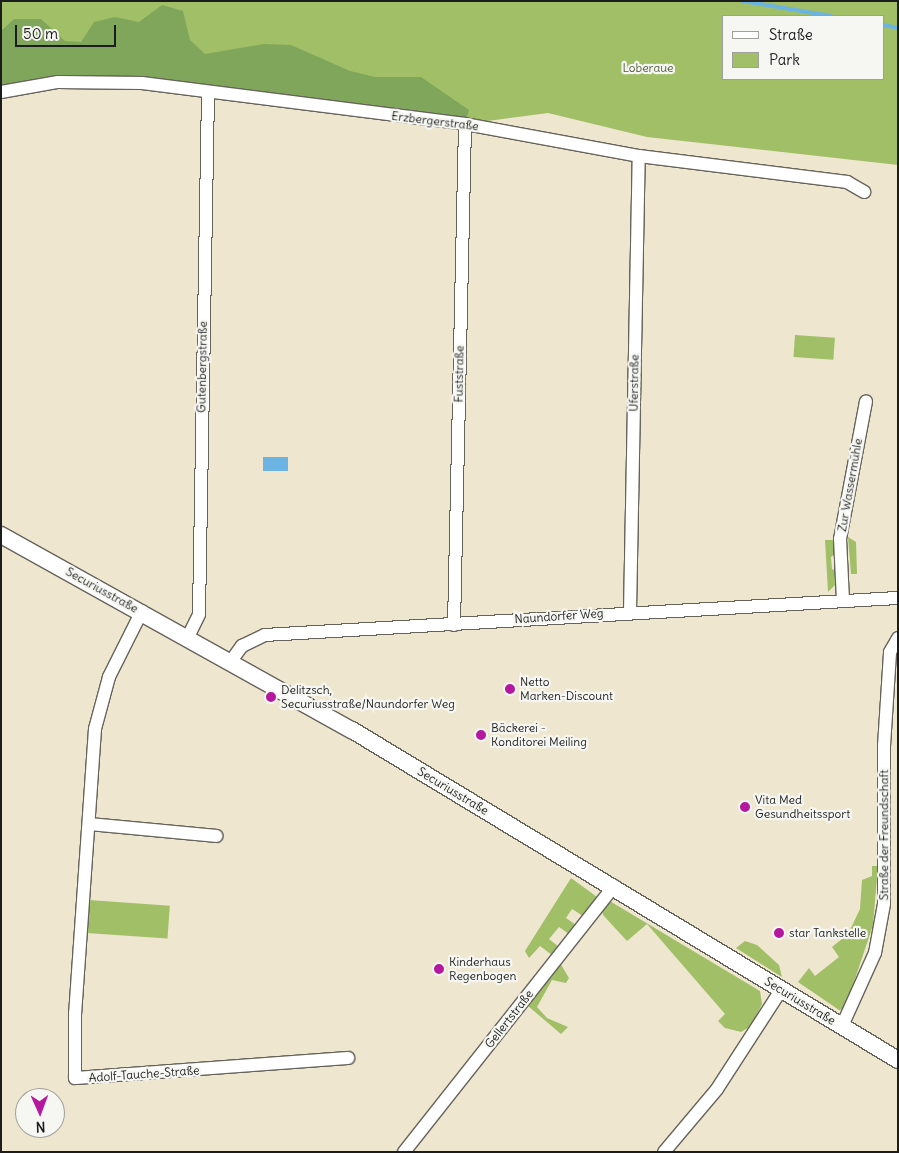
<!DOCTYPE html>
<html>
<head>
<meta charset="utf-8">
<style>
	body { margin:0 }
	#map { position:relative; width:899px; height:1153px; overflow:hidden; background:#efe6cf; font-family:Delius,sans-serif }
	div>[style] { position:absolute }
	.green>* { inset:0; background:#a0bf67; transform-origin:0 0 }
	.forest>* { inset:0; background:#80a65c }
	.water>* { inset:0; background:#6ab3e2; transform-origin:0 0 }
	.stream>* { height:4px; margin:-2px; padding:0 2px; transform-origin:2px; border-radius:2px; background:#6ab3e2 }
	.roads { filter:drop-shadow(1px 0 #66635b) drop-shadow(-1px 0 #66635b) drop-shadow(0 1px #66635b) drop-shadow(0 -1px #66635b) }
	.minor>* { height:12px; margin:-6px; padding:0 6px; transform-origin:6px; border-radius:6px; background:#fff }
	.tertiary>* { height:16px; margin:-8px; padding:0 8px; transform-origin:8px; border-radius:8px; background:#fff }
	.dots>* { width:14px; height:14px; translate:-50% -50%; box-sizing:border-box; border:2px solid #f6f6f2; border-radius:50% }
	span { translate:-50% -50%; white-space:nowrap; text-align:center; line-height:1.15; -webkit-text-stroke:4.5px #f6f6f2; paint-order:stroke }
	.park-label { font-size:12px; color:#515d3a }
	.street-label { font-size:12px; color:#1c1c1c }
	.poi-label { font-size:12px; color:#1c1c1c }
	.left { translate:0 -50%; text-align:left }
	.frame { position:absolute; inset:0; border:2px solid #1c1c1c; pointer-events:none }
	.legend { position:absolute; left:722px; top:15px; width:162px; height:65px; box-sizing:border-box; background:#f6f6f2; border:1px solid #9f9f9c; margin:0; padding:6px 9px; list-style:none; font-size:15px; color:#1c1c1c }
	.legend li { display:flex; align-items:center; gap:10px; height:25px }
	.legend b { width:25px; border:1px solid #9f9f9c }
	.north { position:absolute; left:15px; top:1088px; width:50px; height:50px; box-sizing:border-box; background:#f6f6f2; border:1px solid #9f9f9c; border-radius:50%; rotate:178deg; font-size:14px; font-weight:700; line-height:20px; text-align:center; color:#1c1c1c }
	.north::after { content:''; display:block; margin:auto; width:18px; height:22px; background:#b5179e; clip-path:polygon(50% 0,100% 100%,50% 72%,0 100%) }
	.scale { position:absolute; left:15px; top:25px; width:101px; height:22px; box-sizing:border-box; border:2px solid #1c1c1c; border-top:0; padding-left:6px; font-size:15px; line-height:18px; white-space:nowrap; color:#1c1c1c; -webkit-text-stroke:4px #f6f6f2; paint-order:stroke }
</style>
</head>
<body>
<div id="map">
	<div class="green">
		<i style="clip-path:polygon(evenodd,1px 1px,898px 1px,898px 165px,647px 137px,548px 113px,465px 124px,208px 93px,58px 82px,1px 92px,1px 1px,723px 16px,883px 16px,883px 79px,723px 79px,723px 16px)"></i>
		<i style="left:795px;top:335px;width:40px;height:22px;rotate:4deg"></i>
		<i style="clip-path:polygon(848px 537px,856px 542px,857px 574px,851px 574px)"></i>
		<i style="clip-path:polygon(825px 540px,836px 540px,836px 553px,831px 557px,832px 569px,838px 572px,836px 584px,828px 592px)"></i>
		<i style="clip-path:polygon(872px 866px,878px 866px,873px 925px,845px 1009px,839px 1010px,798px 982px,809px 968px,815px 976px,839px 957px,832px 947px,848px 934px,860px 909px,862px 880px,872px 876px)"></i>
		<i style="clip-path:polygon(571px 878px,597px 897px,583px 916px,572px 909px,566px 918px,576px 925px,569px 934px,559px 927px,549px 939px,559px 947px,552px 955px,540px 946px,529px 958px,525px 951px)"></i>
		<i style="left:89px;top:900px;width:81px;height:33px;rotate:4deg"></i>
		<i style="clip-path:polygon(608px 900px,760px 991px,762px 1004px,751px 1026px,741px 1032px,725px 1028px,718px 1021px,725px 1014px,647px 924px,627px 941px,603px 915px,601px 907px)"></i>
		<i style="clip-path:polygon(745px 941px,757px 945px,779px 965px,782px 977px,736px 948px)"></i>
		<i style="clip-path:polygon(560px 963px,569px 978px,566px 983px,552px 980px,537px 1007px,547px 1018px,568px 1027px,561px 1034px,528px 1006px)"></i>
	</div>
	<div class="forest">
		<i style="clip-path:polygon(162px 5px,183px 11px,190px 40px,205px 54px,264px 44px,291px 45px,350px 71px,375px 77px,421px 77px,469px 110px,465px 124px,208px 93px,58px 82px,1px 92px,1px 31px,14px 19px,41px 19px,65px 41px,81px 42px,94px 22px,115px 17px,139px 22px)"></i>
	</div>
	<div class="water">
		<i style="left:263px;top:457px;width:25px;height:14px"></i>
	</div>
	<div class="stream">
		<i style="left:743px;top:1px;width:89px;rotate:9.7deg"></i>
		<i style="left:883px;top:25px;width:15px;rotate:11deg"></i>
	</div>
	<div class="roads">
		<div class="minor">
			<i style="left:1px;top:92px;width:58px;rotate:-10deg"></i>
			<i style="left:58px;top:82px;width:84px;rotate:0.7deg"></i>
			<i style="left:142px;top:83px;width:326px;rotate:7.2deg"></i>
			<i style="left:465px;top:124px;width:177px;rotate:10.4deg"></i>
			<i style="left:639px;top:156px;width:210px;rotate:7.1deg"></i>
			<i style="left:847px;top:182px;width:20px;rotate:30deg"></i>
			<i style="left:843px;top:600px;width:61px;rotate:-92.8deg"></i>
			<i style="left:840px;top:539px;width:140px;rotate:-79.3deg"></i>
			<i style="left:142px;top:611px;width:74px;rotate:116.6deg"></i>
			<i style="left:109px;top:677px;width:54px;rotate:105.1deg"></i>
			<i style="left:95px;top:729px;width:285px;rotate:94deg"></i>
			<i style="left:75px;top:1013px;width:65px;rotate:90deg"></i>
			<i style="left:75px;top:1078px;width:274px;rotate:-4.2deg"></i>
			<i style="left:630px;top:611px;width:455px;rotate:-88.9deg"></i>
			<i style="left:454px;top:625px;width:501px;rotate:-88.74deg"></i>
			<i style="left:188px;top:637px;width:25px;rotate:-64deg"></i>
			<i style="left:199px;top:614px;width:521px;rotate:-89.01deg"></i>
			<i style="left:231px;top:661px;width:19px;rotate:-54deg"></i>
			<i style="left:242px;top:646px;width:25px;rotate:-26deg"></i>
			<i style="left:265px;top:635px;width:634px;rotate:-3.35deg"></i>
			<i style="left:90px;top:824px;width:127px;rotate:5.4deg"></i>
			<i style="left:842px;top:1026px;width:80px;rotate:-65.7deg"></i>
			<i style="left:875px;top:953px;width:50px;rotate:-79.6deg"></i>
			<i style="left:884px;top:904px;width:158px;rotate:-90deg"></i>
			<i style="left:884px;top:746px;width:94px;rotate:-86.3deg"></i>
			<i style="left:890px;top:652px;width:16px;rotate:-60deg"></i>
			<i style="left:404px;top:1152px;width:339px;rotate:-51.7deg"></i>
			<i style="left:664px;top:1152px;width:82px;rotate:-49.9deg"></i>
			<i style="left:717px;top:1089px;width:118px;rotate:-57.1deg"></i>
		</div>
		<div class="tertiary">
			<i style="left:1px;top:535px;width:402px;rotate:29.1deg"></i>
			<i style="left:352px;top:730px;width:638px;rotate:31.15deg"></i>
		</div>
	</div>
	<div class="dots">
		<i style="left:510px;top:689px;background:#b5179e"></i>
		<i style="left:271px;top:697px;background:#b5179e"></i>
		<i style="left:481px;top:735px;background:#b5179e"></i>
		<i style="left:745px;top:807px;background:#b5179e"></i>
		<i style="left:779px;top:933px;background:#b5179e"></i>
		<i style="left:439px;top:969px;background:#b5179e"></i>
	</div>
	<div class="park-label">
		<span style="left:648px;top:68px">Loberaue</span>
	</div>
	<div class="street-label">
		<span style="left:435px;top:121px;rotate:7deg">Erzbergerstraße</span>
		<span style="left:202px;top:367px;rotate:-89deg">Gutenbergstraße</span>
		<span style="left:459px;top:374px;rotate:-89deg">Fuststraße</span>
		<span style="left:634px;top:383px;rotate:-89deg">Uferstraße</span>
		<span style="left:850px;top:485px;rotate:-80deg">Zur Wassermühle</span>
		<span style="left:102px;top:590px;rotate:29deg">Securiusstraße</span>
		<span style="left:559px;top:616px;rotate:-4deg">Naundorfer Weg</span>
		<span style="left:453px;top:791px;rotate:31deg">Securiusstraße</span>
		<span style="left:884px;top:835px;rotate:-90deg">Straße der Freundschaft</span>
		<span style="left:800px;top:1001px;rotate:31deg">Securiusstraße</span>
		<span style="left:509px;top:1019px;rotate:-52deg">Gellertstraße</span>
		<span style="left:144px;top:1074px;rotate:-4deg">Adolf-Tauche-Straße</span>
	</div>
	<div class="poi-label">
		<span class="left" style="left:520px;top:689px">Netto<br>Marken-Discount</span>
		<span class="left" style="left:281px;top:697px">Delitzsch,<br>Securiusstraße/Naundorfer Weg</span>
		<span class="left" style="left:491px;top:735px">Bäckerei -<br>Konditorei Meiling</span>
		<span class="left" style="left:755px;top:807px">Vita Med<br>Gesundheitssport</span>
		<span class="left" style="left:789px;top:933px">star Tankstelle</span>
		<span class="left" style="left:449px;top:969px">Kinderhaus<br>Regenbogen</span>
	</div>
	<div class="frame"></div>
	<ul class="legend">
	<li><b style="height:6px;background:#fff"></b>Straße</li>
	<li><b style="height:14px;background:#a0bf67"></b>Park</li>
	</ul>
	<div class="north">N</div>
	<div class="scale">50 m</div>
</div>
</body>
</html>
